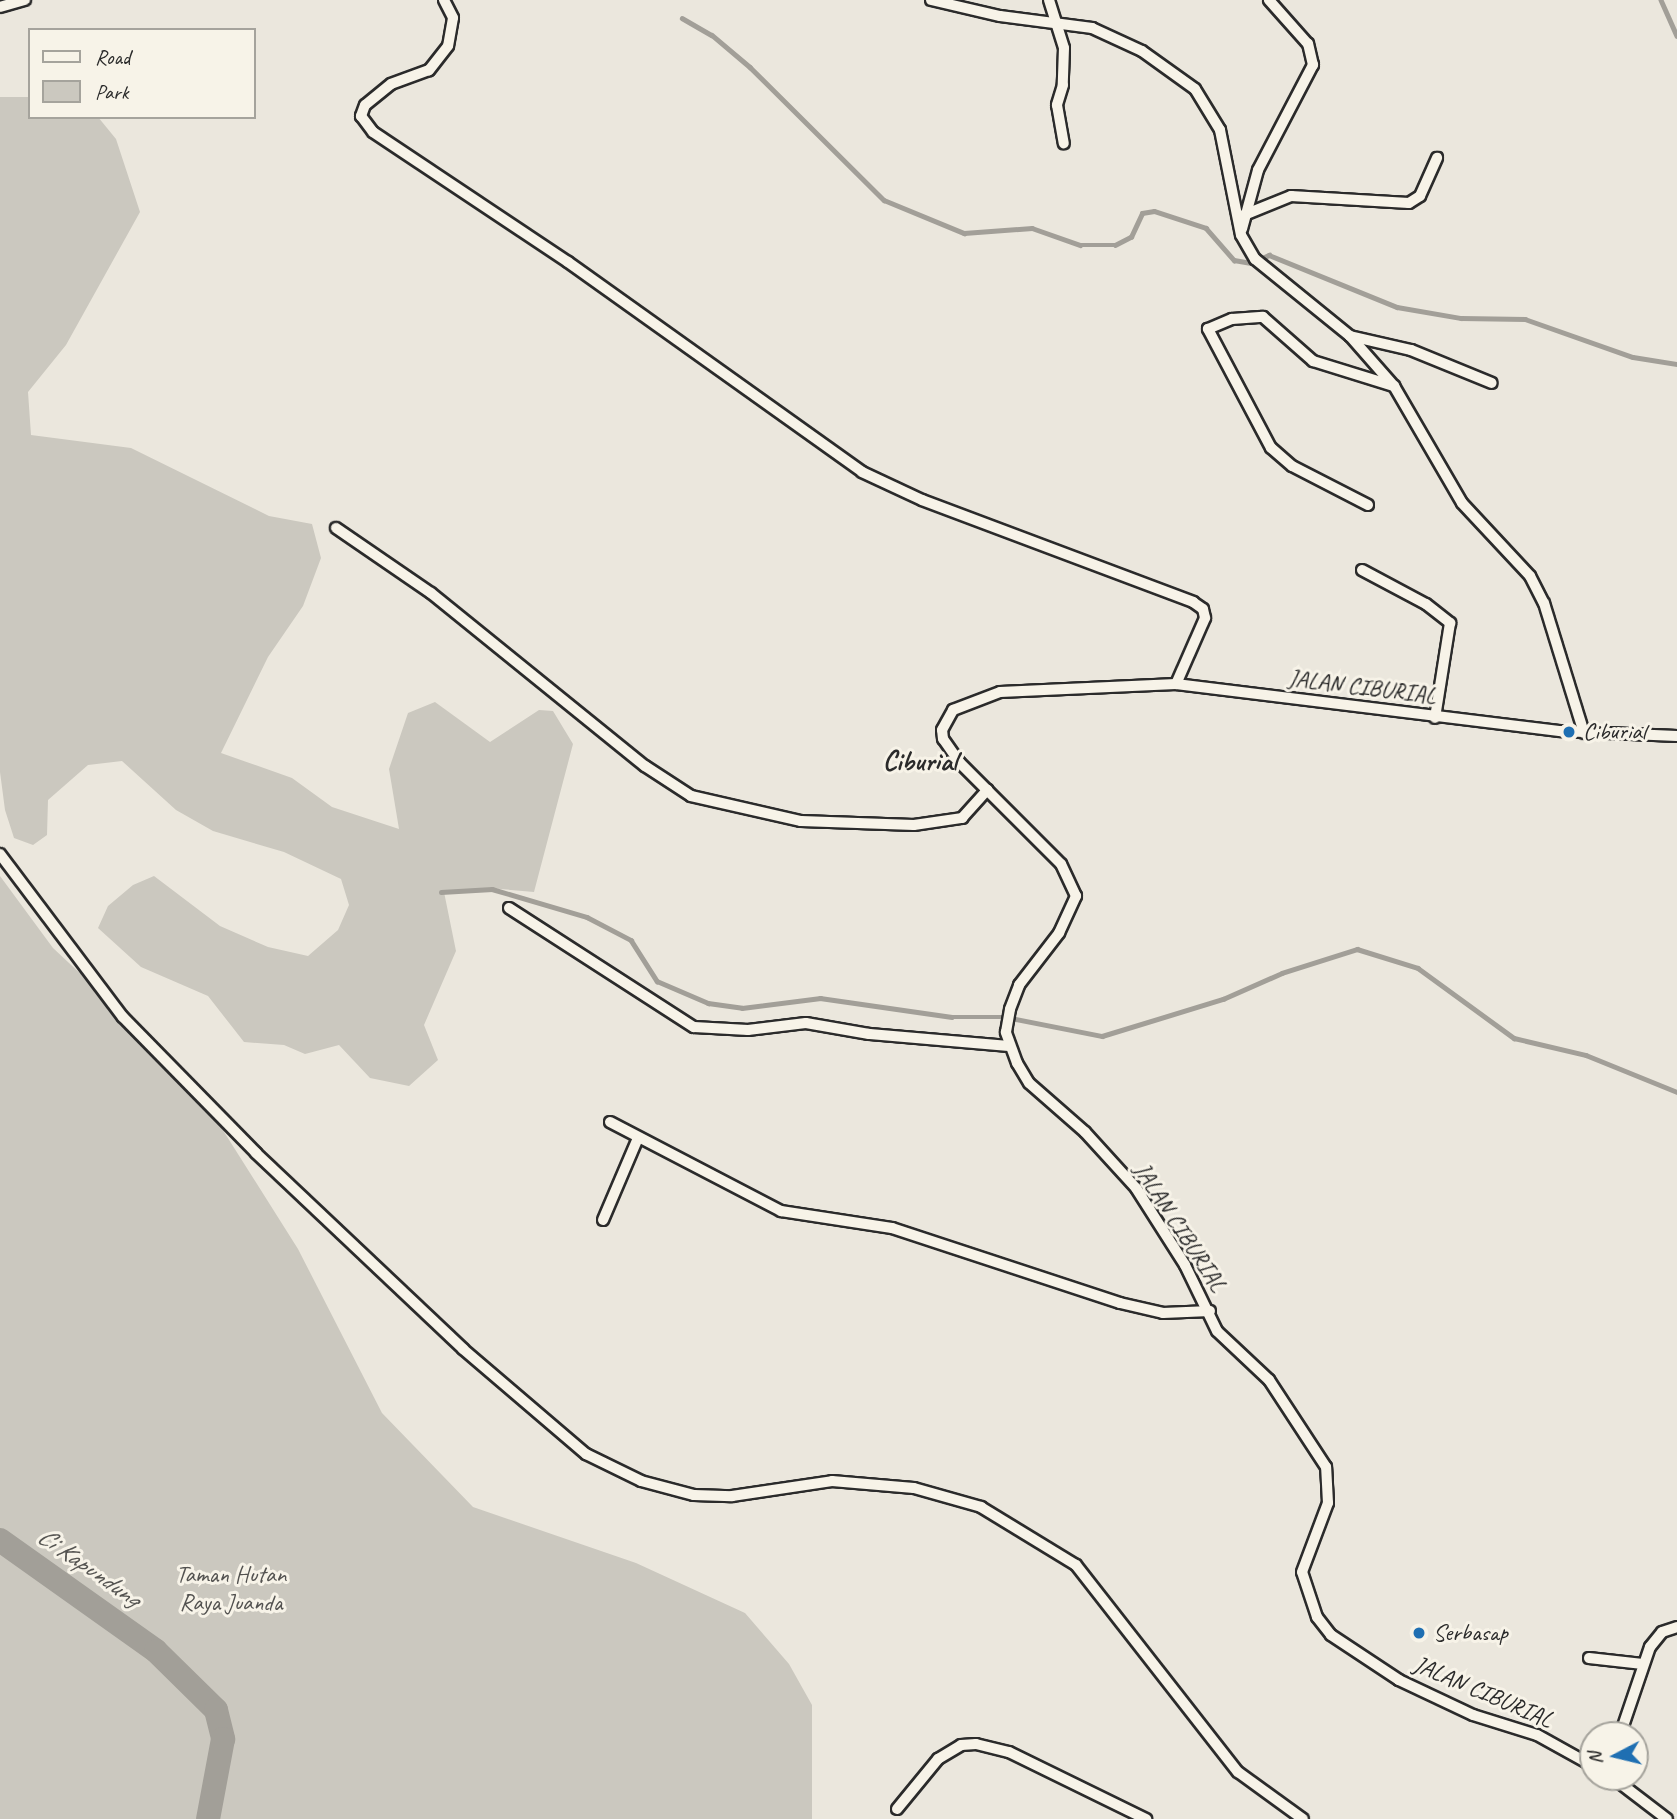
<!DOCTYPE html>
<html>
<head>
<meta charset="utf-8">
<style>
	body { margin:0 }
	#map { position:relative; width:1677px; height:1819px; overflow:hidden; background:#ebe7dd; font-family:Caveat,sans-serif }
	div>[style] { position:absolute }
	.green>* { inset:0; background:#cbc8bf }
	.stream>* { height:4.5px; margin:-2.25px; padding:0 2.25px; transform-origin:2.25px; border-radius:2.25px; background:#a29f98 }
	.river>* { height:24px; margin:-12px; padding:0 12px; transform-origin:12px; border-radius:12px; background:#a29f98 }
	.roads { filter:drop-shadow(2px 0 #2b2b2b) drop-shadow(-2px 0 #2b2b2b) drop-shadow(0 2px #2b2b2b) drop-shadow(0 -2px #2b2b2b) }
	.minor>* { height:10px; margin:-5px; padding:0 5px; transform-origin:5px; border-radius:5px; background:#f7f3e8 }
	.dots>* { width:19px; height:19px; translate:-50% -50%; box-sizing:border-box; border:4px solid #f7f3e8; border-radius:50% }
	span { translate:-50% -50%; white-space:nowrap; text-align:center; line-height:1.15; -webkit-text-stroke:6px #f7f3e8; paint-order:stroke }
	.street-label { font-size:24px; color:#2b2b2b }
	.poi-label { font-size:24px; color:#2b2b2b }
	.left { translate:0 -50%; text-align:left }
	.park-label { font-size:24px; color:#535250 }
	.water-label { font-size:26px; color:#555451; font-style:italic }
	.quarter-label { font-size:28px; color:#2b2b2b; font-weight:700 }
	.legend { position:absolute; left:28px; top:28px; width:228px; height:91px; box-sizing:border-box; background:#f7f3e8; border:2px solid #a5a39c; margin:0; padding:9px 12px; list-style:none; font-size:21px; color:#2b2b2b }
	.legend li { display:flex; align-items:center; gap:14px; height:35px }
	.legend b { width:35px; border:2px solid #a5a39c }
	.north { position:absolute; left:1579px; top:1721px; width:70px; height:70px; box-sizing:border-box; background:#f7f3e8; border:2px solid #a5a39c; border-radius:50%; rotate:263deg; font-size:19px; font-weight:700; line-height:28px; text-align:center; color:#2b2b2b }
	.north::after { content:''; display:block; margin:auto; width:24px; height:32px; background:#1f6fb2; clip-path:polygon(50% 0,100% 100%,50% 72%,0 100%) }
</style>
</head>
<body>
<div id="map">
	<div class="green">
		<i style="clip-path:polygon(0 97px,30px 97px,30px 117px,98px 117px,116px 139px,140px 212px,66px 345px,28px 392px,31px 435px,131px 448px,269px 516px,312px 524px,321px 558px,303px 606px,268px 657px,221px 753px,292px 778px,332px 807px,399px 829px,389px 769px,408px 713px,435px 702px,490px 742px,539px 710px,553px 711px,573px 744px,534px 892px,489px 888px,444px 892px,456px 951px,424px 1025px,438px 1060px,409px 1086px,370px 1078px,339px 1045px,305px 1054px,284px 1045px,244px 1042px,208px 996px,141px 967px,98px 928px,108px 906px,133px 885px,154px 876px,220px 926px,268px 947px,308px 956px,338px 930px,349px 905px,341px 879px,284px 852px,213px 831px,176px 810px,122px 761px,88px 765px,48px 800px,47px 835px,33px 845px,14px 838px,5px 810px,0 772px)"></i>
		<i style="clip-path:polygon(0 876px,53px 948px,131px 1021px,207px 1105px,298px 1249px,382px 1413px,473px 1507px,636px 1563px,745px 1613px,789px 1664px,812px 1705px,812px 1819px,0 1819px)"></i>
	</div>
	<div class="stream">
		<i style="left:1661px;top:0;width:39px;rotate:66deg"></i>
		<i style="left:682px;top:18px;width:34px;rotate:30deg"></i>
		<i style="left:712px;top:35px;width:50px;rotate:40.1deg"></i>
		<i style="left:750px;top:67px;width:189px;rotate:44.8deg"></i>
		<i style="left:884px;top:200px;width:87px;rotate:22.4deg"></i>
		<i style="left:964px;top:233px;width:68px;rotate:-4.2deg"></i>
		<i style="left:1032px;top:228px;width:51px;rotate:19.5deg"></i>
		<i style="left:1080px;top:245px;width:35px"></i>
		<i style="left:1115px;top:245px;width:18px;rotate:-27deg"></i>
		<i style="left:1131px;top:237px;width:26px;rotate:-65deg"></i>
		<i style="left:1142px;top:213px;width:12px;rotate:-9deg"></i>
		<i style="left:1154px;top:211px;width:55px;rotate:18.1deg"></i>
		<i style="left:1206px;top:228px;width:43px;rotate:48.8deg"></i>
		<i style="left:1234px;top:260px;width:17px;rotate:10deg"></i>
		<i style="left:1251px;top:263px;width:20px;rotate:-24deg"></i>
		<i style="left:1269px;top:255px;width:138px;rotate:22.1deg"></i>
		<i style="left:1397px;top:307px;width:65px;rotate:9.8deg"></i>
		<i style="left:1461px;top:318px;width:64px;rotate:0.9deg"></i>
		<i style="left:1525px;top:319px;width:114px;rotate:19.4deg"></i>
		<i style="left:1633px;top:357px;width:45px;rotate:9deg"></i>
		<i style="left:441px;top:892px;width:51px;rotate:-3.4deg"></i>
		<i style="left:492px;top:889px;width:99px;rotate:16.4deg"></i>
		<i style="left:587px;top:917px;width:50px;rotate:27.6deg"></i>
		<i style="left:631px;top:940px;width:49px;rotate:57.6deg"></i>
		<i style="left:657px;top:981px;width:56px;rotate:23.3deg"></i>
		<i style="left:708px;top:1003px;width:34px;rotate:8deg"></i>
		<i style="left:742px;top:1008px;width:79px;rotate:-7.3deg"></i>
		<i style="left:820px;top:998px;width:133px;rotate:8.2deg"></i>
		<i style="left:952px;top:1017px;width:54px"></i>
		<i style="left:1006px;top:1017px;width:98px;rotate:11.2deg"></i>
		<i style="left:1102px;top:1036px;width:127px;rotate:-17deg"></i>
		<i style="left:1223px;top:999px;width:64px;rotate:-23.8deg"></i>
		<i style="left:1282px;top:973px;width:79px;rotate:-17.7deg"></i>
		<i style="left:1357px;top:949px;width:64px;rotate:17.3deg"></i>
		<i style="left:1418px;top:968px;width:119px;rotate:36.1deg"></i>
		<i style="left:1514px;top:1038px;width:74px;rotate:13.3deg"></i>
		<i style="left:1586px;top:1055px;width:98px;rotate:22.1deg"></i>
	</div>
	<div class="river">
		<i style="left:0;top:1540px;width:191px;rotate:35.4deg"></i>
		<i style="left:156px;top:1651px;width:84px;rotate:44.5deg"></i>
		<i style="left:216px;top:1710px;width:30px;rotate:76deg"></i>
		<i style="left:223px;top:1739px;width:81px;rotate:100.6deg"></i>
	</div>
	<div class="roads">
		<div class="minor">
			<i style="left:444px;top:0;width:20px;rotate:63deg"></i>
			<i style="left:453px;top:18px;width:28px;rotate:100deg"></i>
			<i style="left:448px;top:46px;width:31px;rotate:128deg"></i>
			<i style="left:429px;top:70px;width:40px;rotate:159.8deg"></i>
			<i style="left:391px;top:84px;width:33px;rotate:141deg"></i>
			<i style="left:365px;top:105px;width:12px;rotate:110deg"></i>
			<i style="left:361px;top:116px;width:20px;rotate:53deg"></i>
			<i style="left:373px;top:132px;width:234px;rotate:33.7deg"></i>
			<i style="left:568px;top:262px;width:361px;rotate:35.5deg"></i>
			<i style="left:862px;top:472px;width:66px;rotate:25deg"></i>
			<i style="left:922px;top:500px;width:290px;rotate:20.6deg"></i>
			<i style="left:1193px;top:602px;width:12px;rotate:35deg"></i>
			<i style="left:1203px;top:609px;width:9px;rotate:77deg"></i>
			<i style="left:1205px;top:618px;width:72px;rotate:113.7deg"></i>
			<i style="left:931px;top:0;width:71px;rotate:13.1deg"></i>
			<i style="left:1000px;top:16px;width:93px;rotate:7.4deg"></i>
			<i style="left:1092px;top:28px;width:55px;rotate:24.7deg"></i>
			<i style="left:1142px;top:51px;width:65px;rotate:35.6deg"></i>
			<i style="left:1195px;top:89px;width:48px;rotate:58.6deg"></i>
			<i style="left:1220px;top:130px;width:107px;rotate:78.7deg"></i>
			<i style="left:1241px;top:235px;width:28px;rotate:60deg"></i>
			<i style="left:1255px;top:259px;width:122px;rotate:39deg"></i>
			<i style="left:1350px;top:336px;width:67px;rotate:48.7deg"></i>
			<i style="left:1394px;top:386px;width:135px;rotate:59.8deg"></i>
			<i style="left:1462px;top:503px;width:100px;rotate:47deg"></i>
			<i style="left:1530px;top:576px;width:30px;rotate:63deg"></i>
			<i style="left:1544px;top:603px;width:136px;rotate:72.9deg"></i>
			<i style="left:1049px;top:0;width:50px;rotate:72.6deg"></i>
			<i style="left:1064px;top:48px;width:37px;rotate:92deg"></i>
			<i style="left:1063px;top:85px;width:21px;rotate:107deg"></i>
			<i style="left:1057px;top:105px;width:39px;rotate:80deg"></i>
			<i style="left:0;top:7px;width:26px;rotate:-16deg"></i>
			<i style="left:1244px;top:215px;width:51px;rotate:-22deg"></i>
			<i style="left:1291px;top:196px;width:118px;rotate:3.4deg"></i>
			<i style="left:1409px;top:203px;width:13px;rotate:-32deg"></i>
			<i style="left:1420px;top:196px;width:42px;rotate:-65.9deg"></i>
			<i style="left:1242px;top:229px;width:61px;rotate:-74.8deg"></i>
			<i style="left:1258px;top:170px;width:119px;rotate:-62.4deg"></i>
			<i style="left:1313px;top:65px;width:22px;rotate:-103deg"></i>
			<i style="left:1308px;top:44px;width:59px;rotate:-131.6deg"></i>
			<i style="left:1350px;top:336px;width:63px;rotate:12.9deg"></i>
			<i style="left:1411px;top:350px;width:87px;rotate:22.2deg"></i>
			<i style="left:1368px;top:505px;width:85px;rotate:-152.8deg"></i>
			<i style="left:1292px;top:466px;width:28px;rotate:-139deg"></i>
			<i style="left:1271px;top:448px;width:135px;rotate:-117.9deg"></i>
			<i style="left:1208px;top:329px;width:26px;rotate:-23deg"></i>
			<i style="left:1232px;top:319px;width:31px;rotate:-4deg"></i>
			<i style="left:1263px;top:317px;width:67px;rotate:41.3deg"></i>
			<i style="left:1313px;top:361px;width:85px;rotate:17.2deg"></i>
			<i style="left:336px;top:528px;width:115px;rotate:34.4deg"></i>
			<i style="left:431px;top:593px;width:275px;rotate:39deg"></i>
			<i style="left:645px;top:766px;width:55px;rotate:33.1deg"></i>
			<i style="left:691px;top:796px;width:113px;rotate:12.8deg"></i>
			<i style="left:801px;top:821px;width:113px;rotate:2deg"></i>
			<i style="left:914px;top:825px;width:49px;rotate:-8.3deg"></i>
			<i style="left:962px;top:818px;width:38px;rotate:-48deg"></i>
			<i style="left:1362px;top:570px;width:72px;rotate:28deg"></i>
			<i style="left:1426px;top:604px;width:31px;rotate:38deg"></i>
			<i style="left:1450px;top:623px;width:96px;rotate:99deg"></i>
			<i style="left:0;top:854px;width:204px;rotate:53deg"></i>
			<i style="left:123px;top:1017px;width:190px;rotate:45.6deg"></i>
			<i style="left:256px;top:1153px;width:285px;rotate:43.4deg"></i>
			<i style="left:463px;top:1349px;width:162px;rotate:40.5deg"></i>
			<i style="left:586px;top:1454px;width:61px;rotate:26.1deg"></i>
			<i style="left:641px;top:1481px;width:55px;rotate:14.8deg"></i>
			<i style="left:694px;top:1495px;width:38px;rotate:2deg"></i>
			<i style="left:732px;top:1496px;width:101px;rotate:-8.5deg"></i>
			<i style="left:832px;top:1481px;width:82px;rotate:4.9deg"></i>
			<i style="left:914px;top:1488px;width:70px;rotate:15.8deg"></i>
			<i style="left:981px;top:1507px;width:111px;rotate:31.4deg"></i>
			<i style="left:1076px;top:1565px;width:263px;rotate:52deg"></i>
			<i style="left:1238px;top:1772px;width:80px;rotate:35.9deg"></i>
			<i style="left:509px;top:908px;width:220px;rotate:32.8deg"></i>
			<i style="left:694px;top:1027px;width:54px;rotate:3.2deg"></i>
			<i style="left:748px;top:1030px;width:58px;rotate:-6.9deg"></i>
			<i style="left:806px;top:1023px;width:64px;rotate:9.9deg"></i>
			<i style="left:869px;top:1034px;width:141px;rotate:4.9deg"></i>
			<i style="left:610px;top:1122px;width:193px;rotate:27.5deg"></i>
			<i style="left:781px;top:1211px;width:112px;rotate:8.7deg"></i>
			<i style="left:892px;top:1228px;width:240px;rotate:18.2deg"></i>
			<i style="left:1120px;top:1303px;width:44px;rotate:13.1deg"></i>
			<i style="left:1163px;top:1313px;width:47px;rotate:-2.4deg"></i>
			<i style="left:603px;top:1220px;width:89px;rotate:-66.9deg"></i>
			<i style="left:1589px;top:1658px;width:54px;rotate:6.3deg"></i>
			<i style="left:1620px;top:1735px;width:93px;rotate:-71.2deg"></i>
			<i style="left:1650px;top:1647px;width:19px;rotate:-51deg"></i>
			<i style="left:1662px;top:1632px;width:16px;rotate:-18deg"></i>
			<i style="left:1593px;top:1766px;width:64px;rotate:-151deg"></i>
			<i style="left:1537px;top:1735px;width:67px;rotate:-162.6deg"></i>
			<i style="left:1473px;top:1715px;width:82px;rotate:-154.7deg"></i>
			<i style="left:1399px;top:1680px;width:82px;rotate:-146.5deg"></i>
			<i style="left:1331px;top:1635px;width:23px;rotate:-128deg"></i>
			<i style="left:1317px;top:1617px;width:47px;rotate:-108.4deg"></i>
			<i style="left:1302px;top:1572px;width:74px;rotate:-69.4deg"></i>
			<i style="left:1328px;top:1503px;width:36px;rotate:-93deg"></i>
			<i style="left:1326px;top:1467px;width:104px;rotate:-123.2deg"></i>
			<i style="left:1269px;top:1380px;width:71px;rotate:-136.7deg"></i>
			<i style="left:1217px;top:1331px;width:73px;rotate:-115.9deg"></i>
			<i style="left:1185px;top:1265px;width:91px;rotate:-122.5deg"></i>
			<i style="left:1136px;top:1188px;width:76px;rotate:-132.3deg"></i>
			<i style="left:1085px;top:1132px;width:74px;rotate:-138.8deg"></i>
			<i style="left:1029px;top:1083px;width:23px;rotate:-121deg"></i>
			<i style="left:1017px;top:1063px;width:33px;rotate:-110deg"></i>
			<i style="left:1006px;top:1032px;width:23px;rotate:-80deg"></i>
			<i style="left:1010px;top:1009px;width:26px;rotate:-69deg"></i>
			<i style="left:1019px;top:985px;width:66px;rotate:-52.4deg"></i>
			<i style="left:1059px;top:933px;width:41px;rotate:-65.3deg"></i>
			<i style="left:1076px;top:896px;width:35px;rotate:-115deg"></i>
			<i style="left:1061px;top:864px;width:143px;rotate:-135deg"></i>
			<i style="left:960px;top:763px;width:29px;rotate:-125deg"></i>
			<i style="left:943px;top:739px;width:9px;rotate:-96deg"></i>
			<i style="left:942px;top:730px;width:23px;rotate:-61deg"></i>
			<i style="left:953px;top:710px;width:50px;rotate:-21deg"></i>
			<i style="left:1000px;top:692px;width:176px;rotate:-2.6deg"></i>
			<i style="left:1176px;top:684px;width:388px;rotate:7deg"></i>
			<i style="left:1561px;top:731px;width:116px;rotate:2.5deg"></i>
			<i style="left:1612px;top:1777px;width:69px;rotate:37.4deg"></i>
			<i style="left:897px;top:1809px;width:65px;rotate:-50.6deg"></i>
			<i style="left:938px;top:1759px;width:27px;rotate:-31deg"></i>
			<i style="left:961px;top:1745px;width:15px;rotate:-4deg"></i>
			<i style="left:976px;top:1744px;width:34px;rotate:14deg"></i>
			<i style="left:1009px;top:1752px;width:153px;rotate:26.1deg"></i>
		</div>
	</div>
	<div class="dots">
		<i style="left:1569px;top:732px;background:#1f6fb2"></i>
		<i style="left:1419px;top:1633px;background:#1f6fb2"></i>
	</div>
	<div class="street-label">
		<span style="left:1362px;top:687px;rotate:7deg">JALAN CIBURIAL</span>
		<span style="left:1180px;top:1227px;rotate:57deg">JALAN CIBURIAL</span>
		<span style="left:1483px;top:1692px;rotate:23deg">JALAN CIBURIAL</span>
	</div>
	<div class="poi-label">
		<span class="left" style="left:1583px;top:732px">Ciburial</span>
		<span class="left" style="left:1433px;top:1633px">Serbasap</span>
	</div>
	<div class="park-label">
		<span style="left:231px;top:1589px">Taman Hutan<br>Raya Juanda</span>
	</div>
	<div class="water-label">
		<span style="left:89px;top:1567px;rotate:35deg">Ci Kapundung</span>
	</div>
	<div class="quarter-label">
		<span style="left:920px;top:761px">Ciburial</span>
	</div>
	<ul class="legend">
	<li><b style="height:9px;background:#f7f3e8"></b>Road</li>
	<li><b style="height:19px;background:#cbc8bf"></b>Park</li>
	</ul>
	<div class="north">N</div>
</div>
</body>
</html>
